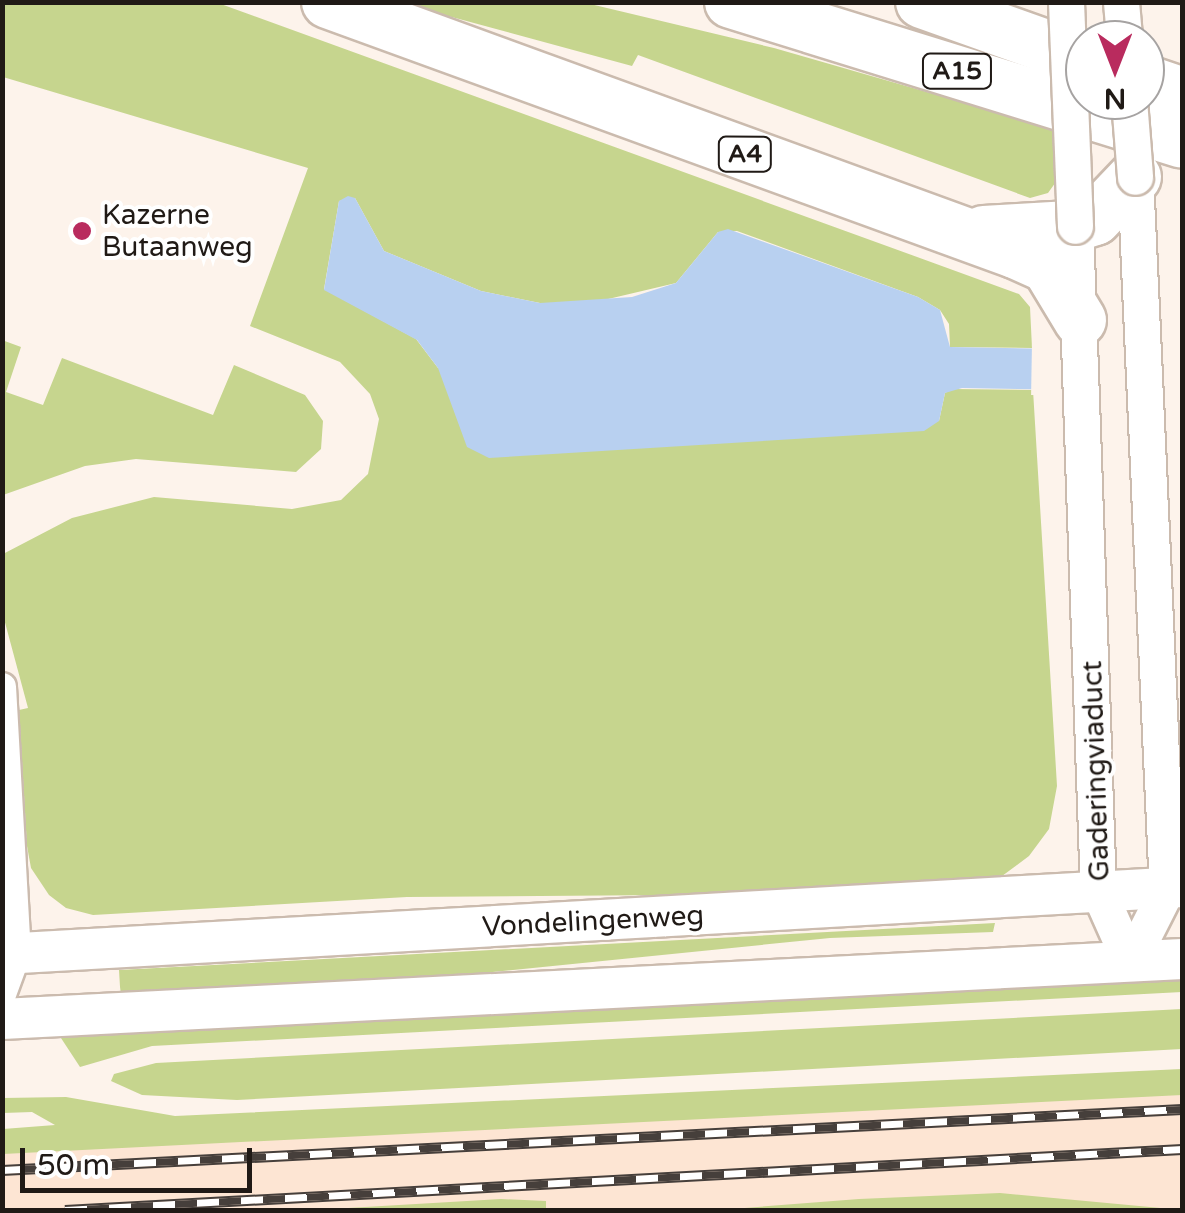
<!DOCTYPE html>
<html>
<head>
<meta charset="utf-8">
<style>
	body { margin:0 }
	#map { position:relative; width:1185px; height:1213px; overflow:hidden; background:#fdf3eb; font-family:"Varela Round",sans-serif }
	div>[style] { position:absolute }
	.built>* { inset:0; background:#fde5d3 }
	.green>* { inset:0; background:#c6d58e }
	.water>* { inset:0; background:#b8d0f0 }
	.pier>* { inset:0; background:#fdf3eb; transform-origin:0 0 }
	.roads { filter:drop-shadow(2px 0 #cbbbae) drop-shadow(-2px 0 #cbbbae) drop-shadow(0 2px #cbbbae) drop-shadow(0 -2px #cbbbae) }
	.minor>* { height:28px; margin:-14px; padding:0 14px; transform-origin:14px; border-radius:14px; background:#fff }
	.tertiary>* { height:35px; margin:-17.5px; padding:0 17.5px; transform-origin:17.5px; border-radius:17.5px; background:#fff }
	.secondary>* { height:40px; margin:-20px; padding:0 20px; transform-origin:20px; border-radius:20px; background:#fff }
	.motorway>* { height:52px; margin:-26px; padding:0 26px; transform-origin:26px; border-radius:26px; background:#fff }
	.rail>* { height:11px; margin-top:-5.5px; transform-origin:0; background:repeating-linear-gradient(90deg,#fff 0 22px,#463f3b 0 44px); box-sizing:border-box; border-block:2px solid #463f3b }
	.bridges { filter:drop-shadow(2px 0 #cbbbae) drop-shadow(-2px 0 #cbbbae) drop-shadow(0 2px #cbbbae) drop-shadow(0 -2px #cbbbae) }
	.tertiary-bridge>* { height:35px; margin:-17.5px; padding:0 17.5px; transform-origin:17.5px; border-radius:17.5px; background:#fff }
	.dots>* { width:28px; height:28px; translate:-50% -50%; box-sizing:border-box; border:5px solid #fff; border-radius:50% }
	span { translate:-50% -50%; white-space:nowrap; text-align:center; line-height:1.15; -webkit-text-stroke:8px #fff; paint-order:stroke }
	.shield-label span { padding:2px 8px; background:#fff; border:2px solid; border-radius:8px; -webkit-text-stroke-width:0 }
	.shield-label { font-size:25px; color:#201a16; font-weight:700 }
	.poi-label { font-size:28px; color:#201a16 }
	.left { translate:0 -50%; text-align:left }
	.street-label { font-size:28px; color:#201a16 }
	.frame { position:absolute; inset:0; border:5px solid #201a16; pointer-events:none }
	.north { position:absolute; left:1065px; top:20px; width:100px; height:100px; box-sizing:border-box; background:#fff; border:2px solid #a6a3a2; border-radius:50%; rotate:180deg; font-size:28px; font-weight:700; line-height:40px; text-align:center; color:#201a16 }
	.north::after { content:''; display:block; margin:auto; width:35px; height:45px; background:#b92b5e; clip-path:polygon(50% 0,100% 100%,50% 72%,0 100%) }
	.scale { position:absolute; left:20px; top:1148px; width:232px; height:45px; box-sizing:border-box; border:5px solid #201a16; border-top:0; padding-left:12px; font-size:30px; line-height:35px; white-space:nowrap; color:#201a16; -webkit-text-stroke:8px #fff; paint-order:stroke }
</style>
</head>
<body>
<div id="map">
	<div class="built">
		<i style="clip-path:polygon(1182px 1079px,1182px 1210px,3px 1210px,2px 1138px)"></i>
	</div>
	<div class="green">
		<i style="clip-path:polygon(3px 3px,218px 3px,1019px 294px,1030px 307px,1032px 348px,950px 347px,949px 324px,940px 310px,918px 297px,737px 231px,718px 232px,676px 283px,587px 304px,540px 303px,481px 291px,384px 251px,355px 198px,339px 201px,324px 289px,416px 339px,438px 368px,939px 421px,945px 393px,952px 389px,1033px 390px,1057px 786px,1049px 829px,1029px 856px,998px 879px,782px 894px,407px 897px,93px 915px,66px 908px,49px 895px,31px 868px,27px 846px,19px 710px,28px 708px,3px 615px,3px 554px,72px 518px,154px 497px,292px 509px,341px 500px,368px 474px,379px 419px,370px 394px,340px 362px,250px 326px,308px 168px,3px 77px)"></i>
		<i style="clip-path:polygon(400px 3px,586px 3px,774px 48px,1055px 129px,1058px 179px,1048px 193px,1030px 198px,638px 55px,632px 66px)"></i>
		<i style="clip-path:polygon(2px 340px,21px 347px,6px 392px,43px 405px,62px 358px,213px 415px,234px 365px,305px 395px,323px 421px,321px 449px,296px 472px,136px 459px,85px 466px,3px 495px)"></i>
		<i style="clip-path:polygon(995px 923px,993px 932px,830px 938px,453px 976px,121px 994px,120px 987px,119px 970px)"></i>
		<i style="clip-path:polygon(1182px 977px,1182px 992px,152px 1046px,80px 1067px,59px 1035px)"></i>
		<i style="clip-path:polygon(1182px 1009px,1182px 1049px,237px 1100px,142px 1095px,111px 1081px,114px 1074px,156px 1063px)"></i>
		<i style="clip-path:polygon(1182px 1069px,1182px 1095px,3px 1154px,3px 1129px,55px 1125px,32px 1112px,3px 1113px,3px 1098px,66px 1097px,175px 1116px)"></i>
		<i style="clip-path:polygon(1000px 1193px,1182px 1210px,719px 1210px,859px 1199px)"></i>
		<i style="clip-path:polygon(501px 1199px,546px 1201px,546px 1208px,314px 1210px)"></i>
	</div>
	<div class="water">
		<i style="clip-path:polygon(348px 196px,355px 198px,384px 251px,481px 291px,540px 303px,632px 297px,676px 283px,718px 232px,728px 229px,918px 297px,940px 310px,950px 347px,1182px 351px,1182px 392px,962px 388px,945px 393px,939px 421px,924px 431px,489px 458px,467px 447px,438px 368px,417px 340px,324px 290px,339px 201px)"></i>
	</div>
	<div class="pier">
		<i style="left:1032px;top:343px;width:150px;height:52px;rotate:1deg"></i>
	</div>
	<div class="roads">
		<div class="minor">
			<i style="left:2px;top:687px;width:266px;rotate:86.8deg"></i>
			<i style="left:17px;top:953px;width:44px;rotate:110.1deg"></i>
		</div>
		<div class="tertiary">
			<i style="left:1121px;top:2px;width:38px;rotate:85deg"></i>
			<i style="left:1075px;top:226px;width:664px;rotate:88.02deg"></i>
			<i style="left:1098px;top:890px;width:79px;rotate:66deg"></i>
			<i style="left:1130px;top:962px;width:82px;rotate:-63.1deg"></i>
			<i style="left:1167px;top:889px;width:713px;rotate:-92.57deg"></i>
		</div>
		<div class="secondary">
			<i style="left:2px;top:954px;width:1182px;rotate:-3.25deg"></i>
			<i style="left:2px;top:1019px;width:1182px;rotate:-2.91deg"></i>
		</div>
		<div class="motorway">
			<i style="left:328px;top:2px;width:731px;rotate:20deg"></i>
			<i style="left:1015px;top:252px;width:36px;rotate:24deg"></i>
			<i style="left:1048px;top:267px;width:62px;rotate:58.9deg"></i>
			<i style="left:731px;top:2px;width:472px;rotate:17.2deg"></i>
			<i style="left:922px;top:2px;width:173px;rotate:19.6deg"></i>
			<i style="left:1145px;top:81px;width:39px;rotate:19deg"></i>
			<i style="left:984px;top:232px;width:86px;rotate:-3.3deg"></i>
			<i style="left:1070px;top:227px;width:26px;rotate:-18deg"></i>
			<i style="left:1095px;top:219px;width:58px;rotate:-46.4deg"></i>
		</div>
	</div>
	<div class="rail">
		<i style="left:2px;top:1170px;width:1182px;rotate:-2.96deg"></i>
		<i style="left:65px;top:1210px;width:1119px;rotate:-3.13deg"></i>
	</div>
	<div class="bridges">
		<div class="tertiary-bridge">
			<i style="left:1066px;top:2px;width:224px;rotate:87.7deg"></i>
			<i style="left:1129px;top:100px;width:77px;rotate:85.5deg"></i>
		</div>
	</div>
	<div class="dots">
		<i style="left:82px;top:231px;background:#b92b5e"></i>
	</div>
	<div class="shield-label">
		<span style="left:957px;top:71px">A15</span>
		<span style="left:745px;top:154px">A4</span>
	</div>
	<div class="poi-label">
		<span class="left" style="left:102px;top:231px">Kazerne<br>Butaanweg</span>
	</div>
	<div class="street-label">
		<span style="left:1096px;top:771px;rotate:-92deg">Gaderingviaduct</span>
		<span style="left:593px;top:921px;rotate:-3deg">Vondelingenweg</span>
	</div>
	<div class="frame"></div>
	<div class="north">N</div>
	<div class="scale">50 m</div>
</div>
</body>
</html>
